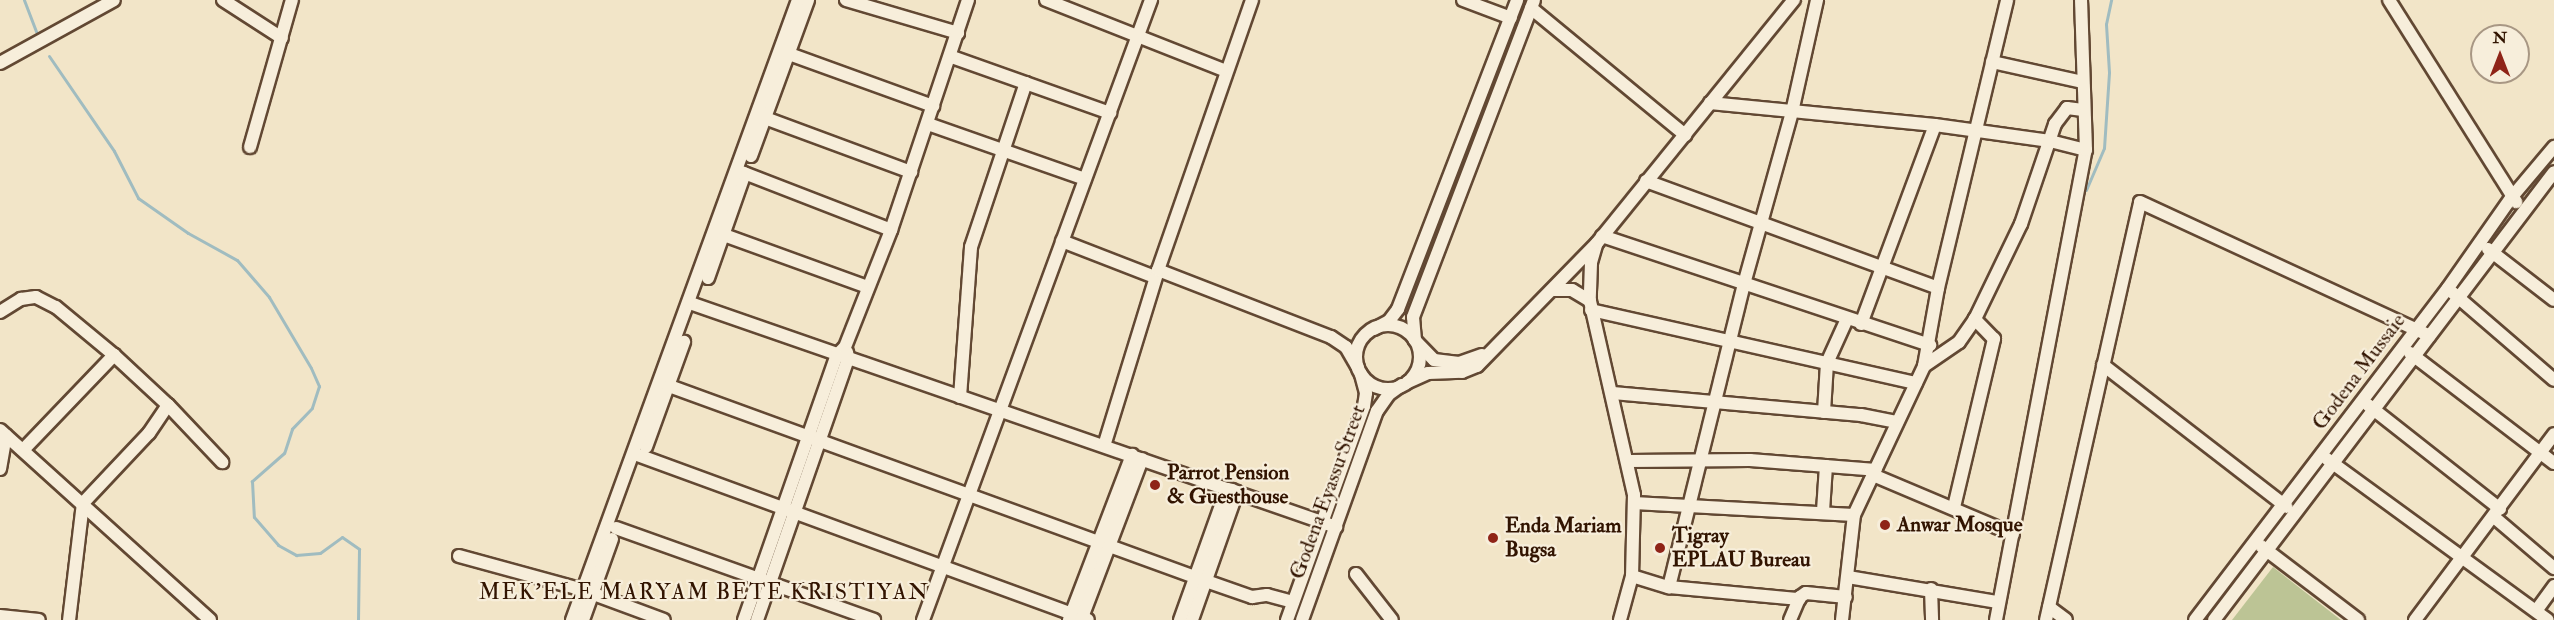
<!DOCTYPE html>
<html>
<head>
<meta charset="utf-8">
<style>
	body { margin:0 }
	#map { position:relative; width:2554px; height:620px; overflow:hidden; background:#f2e5c8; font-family:"IM FELL Double Pica",serif }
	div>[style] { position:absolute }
	.green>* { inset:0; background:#bcc495 }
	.stream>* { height:3px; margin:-1.5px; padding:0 1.5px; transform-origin:1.5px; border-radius:1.5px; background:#a0bcc0 }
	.roads { filter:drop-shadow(2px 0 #624833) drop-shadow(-2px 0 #624833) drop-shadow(0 2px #624833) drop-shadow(0 -2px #624833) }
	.minor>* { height:12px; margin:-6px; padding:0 6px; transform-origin:6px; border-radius:6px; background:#f7eedb }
	.minor>.ring { margin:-6px; padding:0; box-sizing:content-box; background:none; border:12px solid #f7eedb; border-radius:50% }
	.dots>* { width:16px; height:16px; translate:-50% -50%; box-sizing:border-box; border:3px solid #f7eedb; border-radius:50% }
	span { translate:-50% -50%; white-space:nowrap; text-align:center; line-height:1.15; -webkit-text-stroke:4.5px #f7eedb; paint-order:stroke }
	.street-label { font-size:21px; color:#321401 }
	.poi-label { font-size:21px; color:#321401; font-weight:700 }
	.left { translate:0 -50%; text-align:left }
	.neighbourhood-label { font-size:22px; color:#321401; letter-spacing:1.5px }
	.north { position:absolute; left:2470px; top:24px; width:60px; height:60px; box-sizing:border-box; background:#f7eedb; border:2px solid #a89784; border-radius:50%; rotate:0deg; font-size:16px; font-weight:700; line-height:24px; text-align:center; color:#321401 }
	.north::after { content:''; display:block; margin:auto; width:21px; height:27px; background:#8f2418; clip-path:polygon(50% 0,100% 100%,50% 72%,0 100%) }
</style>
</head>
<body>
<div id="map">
	<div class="green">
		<i style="clip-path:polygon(2273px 567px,2341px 620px,2232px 620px)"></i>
	</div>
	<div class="stream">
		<i style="left:24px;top:0;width:34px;rotate:69deg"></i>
		<i style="left:49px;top:56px;width:115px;rotate:55.6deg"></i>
		<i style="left:114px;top:151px;width:53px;rotate:62.9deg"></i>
		<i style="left:138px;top:198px;width:61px;rotate:35deg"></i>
		<i style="left:188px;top:233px;width:56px;rotate:28.9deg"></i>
		<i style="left:237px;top:260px;width:49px;rotate:49.1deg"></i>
		<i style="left:269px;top:297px;width:82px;rotate:59.4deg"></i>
		<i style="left:311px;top:368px;width:20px;rotate:66deg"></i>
		<i style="left:319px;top:386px;width:23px;rotate:108deg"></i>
		<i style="left:312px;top:408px;width:29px;rotate:134deg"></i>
		<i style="left:292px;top:429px;width:25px;rotate:108deg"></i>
		<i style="left:284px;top:453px;width:43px;rotate:138.8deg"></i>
		<i style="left:252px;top:481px;width:36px;rotate:87deg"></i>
		<i style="left:254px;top:517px;width:37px;rotate:49deg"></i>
		<i style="left:278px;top:545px;width:21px;rotate:29deg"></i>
		<i style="left:296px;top:555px;width:24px;rotate:-5deg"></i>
		<i style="left:320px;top:553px;width:27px;rotate:-36deg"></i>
		<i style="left:342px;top:537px;width:21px;rotate:35deg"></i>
		<i style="left:359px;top:549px;width:71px;rotate:90.8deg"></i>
		<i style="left:2086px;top:190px;width:46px;rotate:-66.8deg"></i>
		<i style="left:2104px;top:148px;width:76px;rotate:-86.2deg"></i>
		<i style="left:2109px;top:72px;width:48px;rotate:-93.6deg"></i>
		<i style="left:2106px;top:24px;width:25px;rotate:-78deg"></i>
	</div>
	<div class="roads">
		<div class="minor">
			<i style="left:223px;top:0;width:70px;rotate:32.8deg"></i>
			<i style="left:846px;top:0;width:117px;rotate:16.4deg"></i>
			<i style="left:1046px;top:0;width:193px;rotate:21.5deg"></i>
			<i style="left:1463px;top:0;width:51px;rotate:20.6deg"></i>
			<i style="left:2389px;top:0;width:239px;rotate:57.8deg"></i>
			<i style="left:1531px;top:8px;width:200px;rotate:39.5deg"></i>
			<i style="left:781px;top:51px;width:162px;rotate:19.9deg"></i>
			<i style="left:952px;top:57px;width:168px;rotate:19.5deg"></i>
			<i style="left:1992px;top:62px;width:92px;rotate:12.5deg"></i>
			<i style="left:0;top:63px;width:130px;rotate:-28.9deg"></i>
			<i style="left:1710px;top:103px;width:226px;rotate:5.6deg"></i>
			<i style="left:1935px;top:125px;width:116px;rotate:7.9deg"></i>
			<i style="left:2050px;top:141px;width:37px;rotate:14deg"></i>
			<i style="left:765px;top:118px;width:156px;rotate:20.3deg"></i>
			<i style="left:928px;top:124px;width:166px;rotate:19.3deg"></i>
			<i style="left:250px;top:147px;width:153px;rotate:-74.1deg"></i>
			<i style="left:751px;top:156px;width:166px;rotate:-69.9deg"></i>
			<i style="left:739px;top:171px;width:163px;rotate:21.2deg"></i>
			<i style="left:1646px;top:181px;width:311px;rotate:20.1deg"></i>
			<i style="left:724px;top:235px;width:153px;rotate:19.9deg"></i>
			<i style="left:1602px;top:236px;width:346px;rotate:18.4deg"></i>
			<i style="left:1062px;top:241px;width:100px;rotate:21.2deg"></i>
			<i style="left:1596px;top:245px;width:19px;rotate:106deg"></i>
			<i style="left:1591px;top:263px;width:38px;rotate:92deg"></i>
			<i style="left:1590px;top:301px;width:199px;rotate:77.2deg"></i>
			<i style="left:1634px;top:495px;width:81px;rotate:91.4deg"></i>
			<i style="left:1632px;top:576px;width:46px;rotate:105.3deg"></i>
			<i style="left:2488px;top:249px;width:83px;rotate:37.7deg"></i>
			<i style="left:1158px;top:270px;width:186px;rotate:21.2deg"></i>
			<i style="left:1331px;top:337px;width:18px;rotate:34deg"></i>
			<i style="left:1346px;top:347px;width:24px;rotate:60deg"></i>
			<i style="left:708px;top:278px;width:111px;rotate:-70.6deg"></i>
			<i style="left:1552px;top:290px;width:20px"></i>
			<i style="left:1572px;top:290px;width:21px;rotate:31deg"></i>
			<i style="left:2453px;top:293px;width:133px;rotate:40.7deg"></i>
			<i style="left:690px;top:303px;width:684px;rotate:19.12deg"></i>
			<i style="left:1591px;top:310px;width:333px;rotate:12.7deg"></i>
			<i style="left:0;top:312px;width:25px;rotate:-32deg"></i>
			<i style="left:21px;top:299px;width:15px;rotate:-8deg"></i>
			<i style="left:36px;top:297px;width:22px;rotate:27deg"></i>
			<i style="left:56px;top:307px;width:75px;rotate:39.6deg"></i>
			<i style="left:1861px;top:324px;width:212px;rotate:-69.6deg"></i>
			<i class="ring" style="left:1356px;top:325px;width:52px;height:52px"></i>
			<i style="left:1374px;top:329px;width:17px;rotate:-28deg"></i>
			<i style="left:1389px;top:321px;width:15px;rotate:-53deg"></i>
			<i style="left:1398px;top:309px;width:331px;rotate:-68.9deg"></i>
			<i style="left:2410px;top:353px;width:181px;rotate:37.4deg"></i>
			<i style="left:1482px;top:355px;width:24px;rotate:161deg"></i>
			<i style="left:1459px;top:363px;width:25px;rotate:-173deg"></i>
			<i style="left:1434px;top:360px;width:28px;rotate:-134deg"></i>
			<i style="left:1415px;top:340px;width:23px;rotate:-95deg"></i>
			<i style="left:1413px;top:317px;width:339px;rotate:-69.1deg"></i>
			<i style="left:2103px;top:365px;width:232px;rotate:37.7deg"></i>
			<i style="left:1924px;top:366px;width:42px;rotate:-34.4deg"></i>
			<i style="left:1959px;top:342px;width:28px;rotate:-55deg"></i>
			<i style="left:1975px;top:319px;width:106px;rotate:-64.2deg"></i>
			<i style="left:2021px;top:224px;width:106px;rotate:-71.2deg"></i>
			<i style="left:2055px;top:124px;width:20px;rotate:-53deg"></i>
			<i style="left:2067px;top:108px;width:16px;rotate:7deg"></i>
			<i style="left:1408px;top:382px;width:22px;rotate:-24deg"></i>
			<i style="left:1428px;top:373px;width:34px;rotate:-2deg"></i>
			<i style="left:1462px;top:372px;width:16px;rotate:-22deg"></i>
			<i style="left:1477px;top:366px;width:172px;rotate:-45.7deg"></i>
			<i style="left:1597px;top:243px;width:313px;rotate:-51deg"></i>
			<i style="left:661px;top:383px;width:580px;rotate:19.97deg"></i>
			<i style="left:1206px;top:581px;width:49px;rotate:19.2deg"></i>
			<i style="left:1252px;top:597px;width:15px;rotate:-8deg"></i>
			<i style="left:1267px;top:595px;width:27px;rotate:15deg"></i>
			<i style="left:1613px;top:393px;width:249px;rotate:5.1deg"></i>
			<i style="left:1861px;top:415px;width:37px;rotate:11deg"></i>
			<i style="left:960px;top:397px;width:150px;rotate:-85.8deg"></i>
			<i style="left:971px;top:247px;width:173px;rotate:-71.5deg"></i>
			<i style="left:168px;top:405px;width:79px;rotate:46.5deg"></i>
			<i style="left:2368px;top:405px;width:168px;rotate:38.2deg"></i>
			<i style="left:1824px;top:412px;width:49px;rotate:-86.5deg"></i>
			<i style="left:1827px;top:363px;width:48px;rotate:-65.6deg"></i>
			<i style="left:0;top:430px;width:283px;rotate:42.1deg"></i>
			<i style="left:1104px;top:446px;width:184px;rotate:-72.9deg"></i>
			<i style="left:1158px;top:270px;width:286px;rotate:-70.8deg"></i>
			<i style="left:646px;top:447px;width:112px;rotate:-70.1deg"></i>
			<i style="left:23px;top:450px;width:132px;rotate:-46.2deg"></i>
			<i style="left:114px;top:355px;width:74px;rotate:42.8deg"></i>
			<i style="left:168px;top:405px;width:34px;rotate:124deg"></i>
			<i style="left:149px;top:433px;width:96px;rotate:133.3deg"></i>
			<i style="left:83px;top:503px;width:118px;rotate:96.8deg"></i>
			<i style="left:635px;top:454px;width:482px;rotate:20.1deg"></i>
			<i style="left:2327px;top:459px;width:273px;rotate:36.1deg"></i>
			<i style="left:1629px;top:461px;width:121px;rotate:-0.5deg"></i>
			<i style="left:1750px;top:460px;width:126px;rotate:4.5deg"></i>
			<i style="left:0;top:469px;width:34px;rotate:-80deg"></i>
			<i style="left:1873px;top:475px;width:152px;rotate:22.9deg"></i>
			<i style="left:1634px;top:503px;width:220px;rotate:3.1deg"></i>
			<i style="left:1954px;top:507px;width:173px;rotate:-76.6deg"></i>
			<i style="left:1994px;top:339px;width:28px;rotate:-134deg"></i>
			<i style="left:1823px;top:511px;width:45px;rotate:-86.2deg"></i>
			<i style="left:2494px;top:517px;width:79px;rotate:40.4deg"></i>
			<i style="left:616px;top:528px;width:274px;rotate:19.6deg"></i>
			<i style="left:2261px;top:546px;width:122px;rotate:37.3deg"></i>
			<i style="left:459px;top:556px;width:129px;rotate:15.3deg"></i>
			<i style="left:583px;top:590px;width:86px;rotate:20.3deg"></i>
			<i style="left:1356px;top:574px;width:58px;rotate:52deg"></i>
			<i style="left:1632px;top:576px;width:39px;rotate:17deg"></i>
			<i style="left:1669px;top:587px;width:131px;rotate:5.3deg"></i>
			<i style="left:1848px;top:577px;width:152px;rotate:9.5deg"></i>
			<i style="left:1669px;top:587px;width:312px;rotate:-76.1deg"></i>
			<i style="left:1744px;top:284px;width:179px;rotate:-74.4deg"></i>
			<i style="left:1792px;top:112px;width:115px;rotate:-77.4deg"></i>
			<i style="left:1931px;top:589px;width:31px;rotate:88deg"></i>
			<i style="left:2049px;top:607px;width:21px;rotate:37deg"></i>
			<i style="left:2536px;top:611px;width:31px;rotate:-54deg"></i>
			<i style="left:0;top:616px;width:39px;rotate:6deg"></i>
			<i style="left:572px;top:620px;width:660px;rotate:-69.97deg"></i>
			<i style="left:583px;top:620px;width:86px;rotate:-70.3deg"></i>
			<i style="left:744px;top:620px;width:281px;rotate:-70.7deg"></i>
			<i style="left:837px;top:355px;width:11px;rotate:-45deg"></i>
			<i style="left:845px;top:347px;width:126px;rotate:-68.5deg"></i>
			<i style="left:891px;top:230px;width:243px;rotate:-71.5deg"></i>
			<i style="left:757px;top:620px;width:277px;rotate:-70.8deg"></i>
			<i style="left:848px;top:358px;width:6px;rotate:-99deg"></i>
			<i style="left:923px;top:620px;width:661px;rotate:-69.81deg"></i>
			<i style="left:1069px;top:620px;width:177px;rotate:-69.1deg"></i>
			<i style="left:1081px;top:620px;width:172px;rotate:-69.2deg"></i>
			<i style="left:1180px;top:620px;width:139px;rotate:-70.3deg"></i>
			<i style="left:1227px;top:489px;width:5px;rotate:11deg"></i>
			<i style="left:1232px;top:490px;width:5px;rotate:22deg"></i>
			<i style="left:1237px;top:492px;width:136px;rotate:109.4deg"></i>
			<i style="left:1287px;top:620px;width:227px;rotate:-70.2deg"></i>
			<i style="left:1364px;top:406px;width:13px;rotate:-81deg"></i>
			<i style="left:1366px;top:393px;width:20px;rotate:-105deg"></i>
			<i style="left:1302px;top:620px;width:222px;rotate:-70.3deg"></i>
			<i style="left:1377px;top:411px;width:19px;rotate:-55deg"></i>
			<i style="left:1388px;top:395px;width:17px;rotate:-36deg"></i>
			<i style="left:1790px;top:620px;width:25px;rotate:-67deg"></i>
			<i style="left:1800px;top:597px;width:7px;rotate:-34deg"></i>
			<i style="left:1806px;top:593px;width:40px;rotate:5.7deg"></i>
			<i style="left:1842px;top:620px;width:106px;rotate:-83.5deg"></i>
			<i style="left:1854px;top:515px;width:165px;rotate:-64.8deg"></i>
			<i style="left:1924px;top:366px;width:79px;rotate:-79.8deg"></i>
			<i style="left:1938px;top:288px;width:296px;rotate:-76.5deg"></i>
			<i style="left:1996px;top:620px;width:479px;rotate:-79.2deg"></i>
			<i style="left:2086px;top:150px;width:150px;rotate:-91.9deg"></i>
			<i style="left:2046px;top:620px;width:428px;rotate:-77.3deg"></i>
			<i style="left:2140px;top:202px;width:319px;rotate:24.8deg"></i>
			<i style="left:2195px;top:620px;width:417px;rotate:-52.7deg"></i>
			<i style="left:2448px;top:288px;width:110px;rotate:-55deg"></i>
			<i style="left:2511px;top:198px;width:67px;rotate:-49.9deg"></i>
			<i style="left:2214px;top:620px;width:562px;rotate:-52.8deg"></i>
			<i style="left:2415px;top:620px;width:232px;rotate:-53.2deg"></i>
		</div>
	</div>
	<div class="dots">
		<i style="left:1155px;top:485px;background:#8f2418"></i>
		<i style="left:1885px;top:525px;background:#8f2418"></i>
		<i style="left:1493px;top:538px;background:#8f2418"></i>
		<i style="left:1660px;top:548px;background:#8f2418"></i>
	</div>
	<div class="street-label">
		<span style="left:2359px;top:372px;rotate:-53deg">Godena Mussaie</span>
		<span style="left:1328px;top:492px;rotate:-70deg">Godena Eyassu Street</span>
	</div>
	<div class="poi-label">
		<span class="left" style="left:1167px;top:485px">Parrot Pension<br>&amp; Guesthouse</span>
		<span class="left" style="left:1897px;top:525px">Anwar Mosque</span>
		<span class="left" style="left:1505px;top:538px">Enda Mariam<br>Bugsa</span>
		<span class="left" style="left:1672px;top:548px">Tigray<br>EPLAU Bureau</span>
	</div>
	<div class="neighbourhood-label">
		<span style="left:704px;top:593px">MEK'ELE MARYAM BETE KRISTIYAN</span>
	</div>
	<div class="north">N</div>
</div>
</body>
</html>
